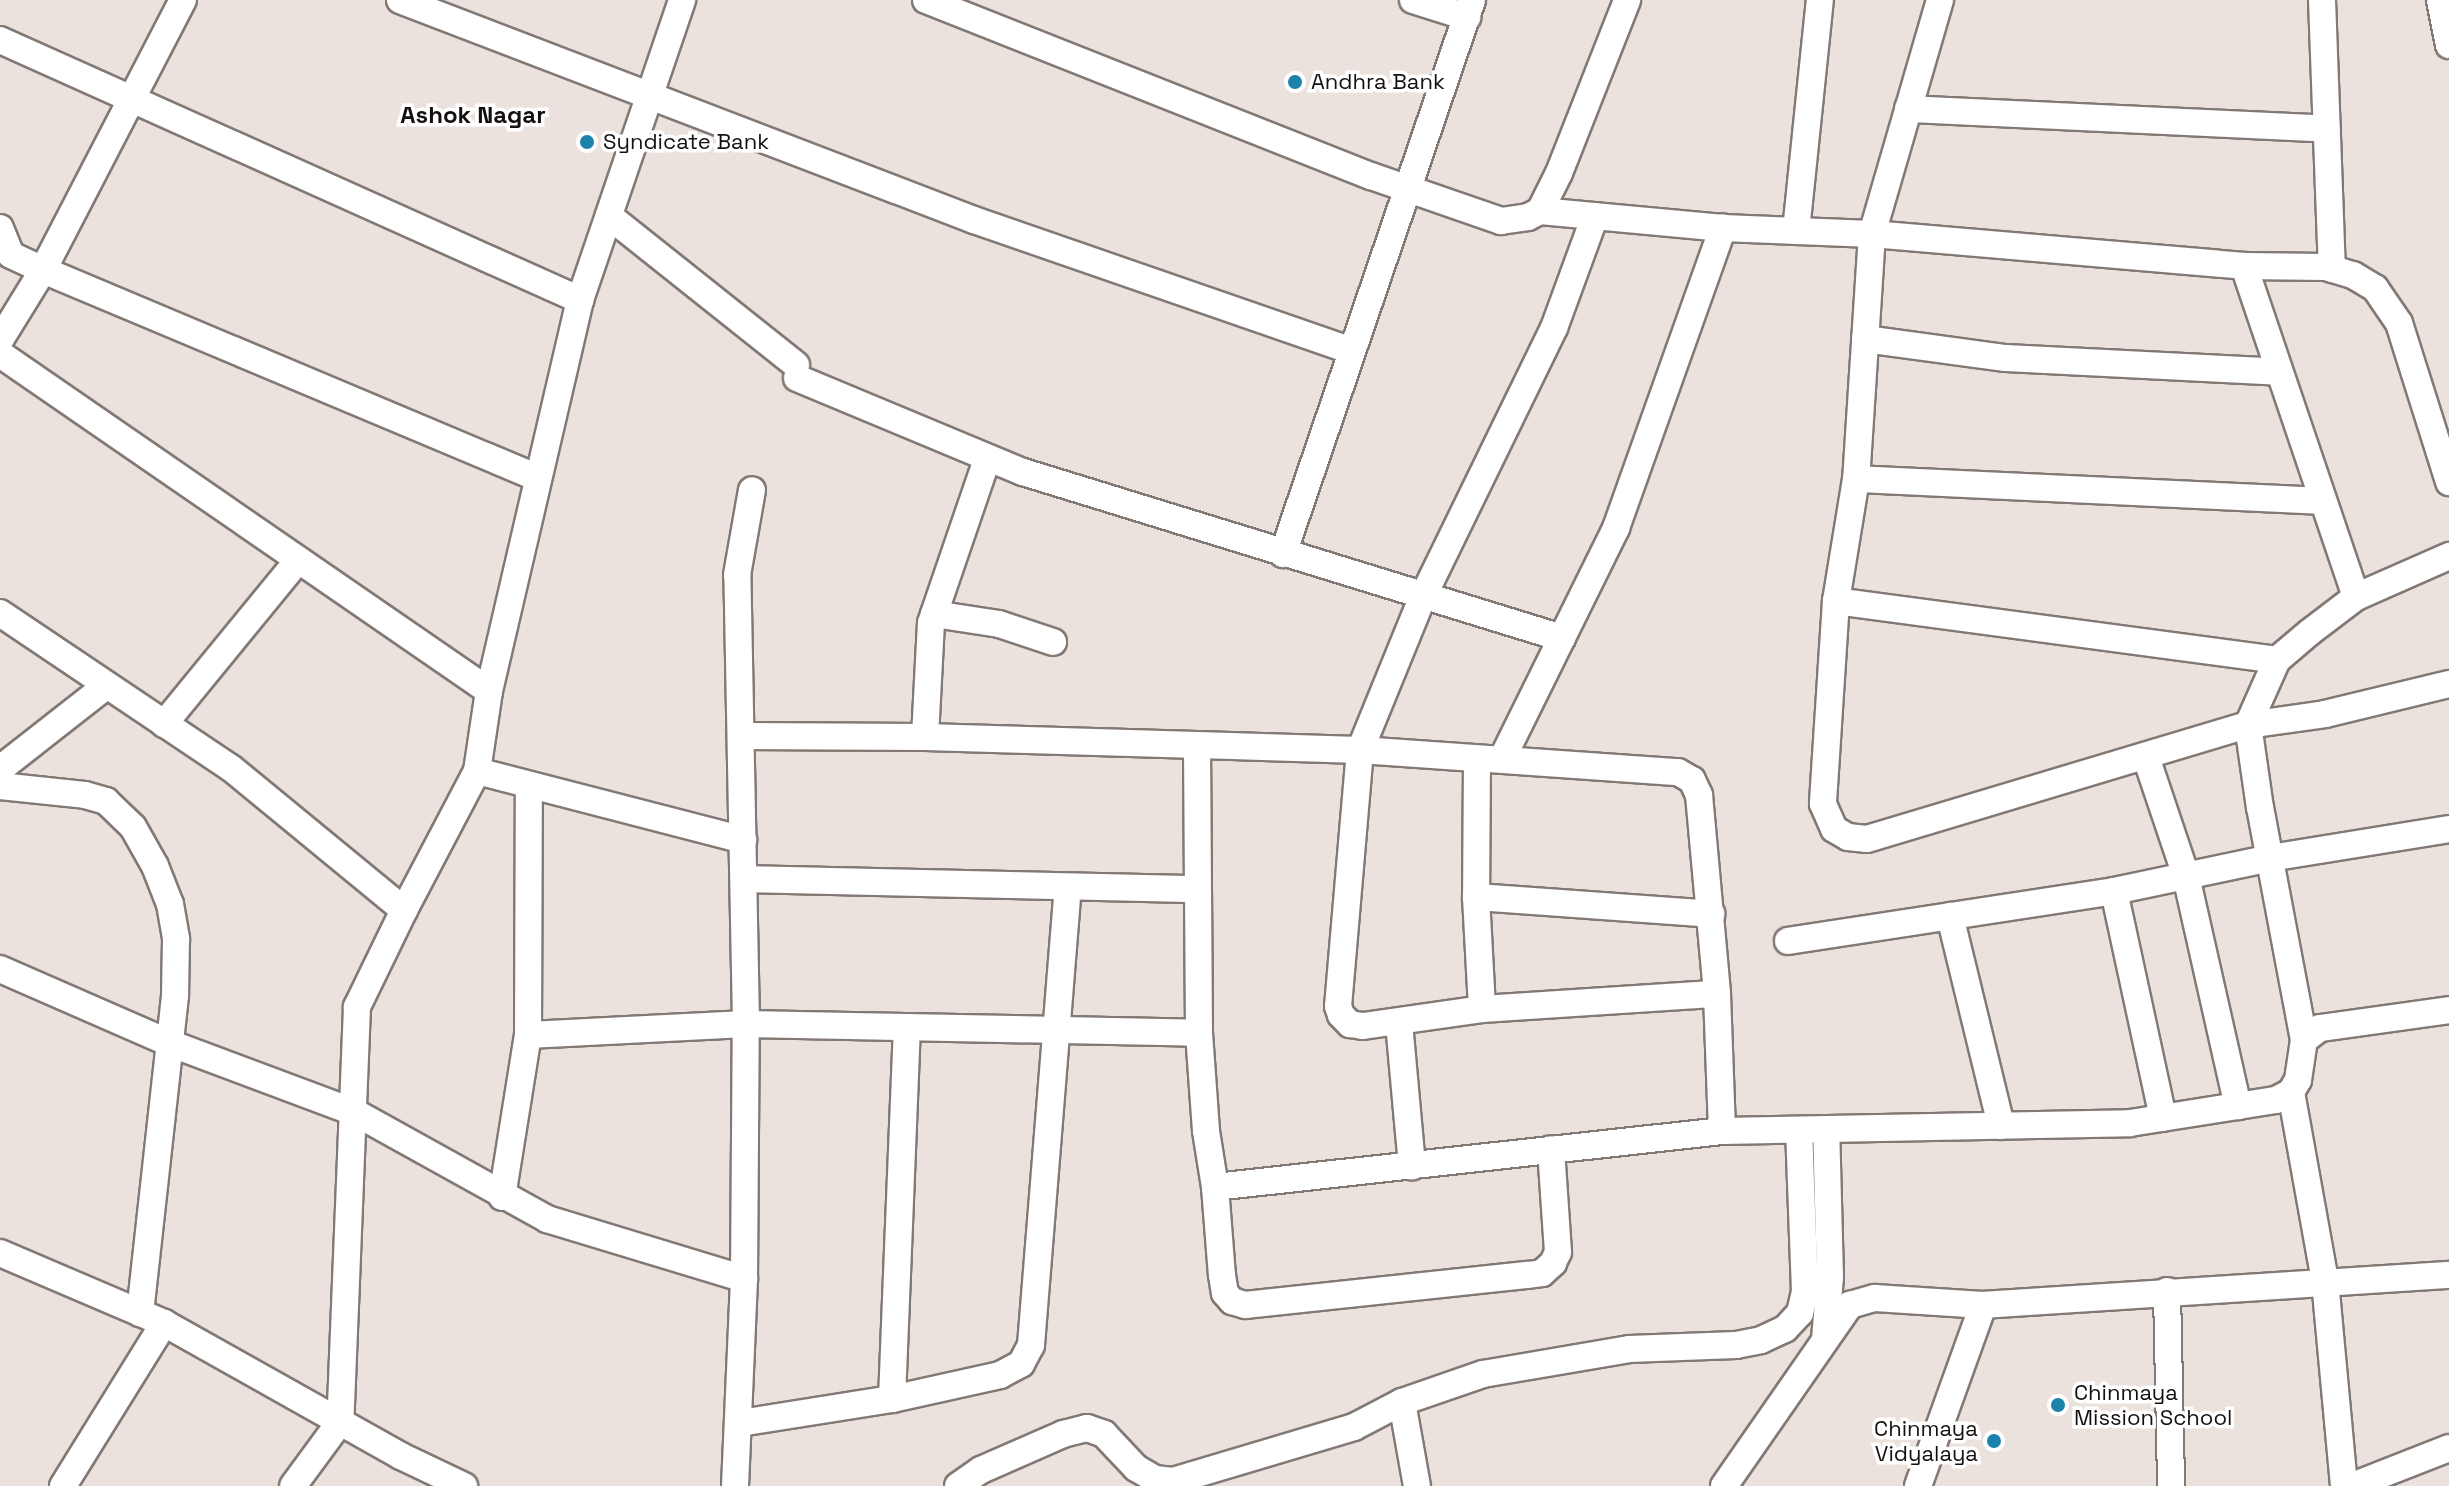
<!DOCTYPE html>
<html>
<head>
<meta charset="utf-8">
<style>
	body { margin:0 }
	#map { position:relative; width:2449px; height:1486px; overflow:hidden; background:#ebe1dd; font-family:"Space Grotesk",sans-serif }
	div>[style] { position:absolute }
	.roads { filter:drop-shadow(2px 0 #827975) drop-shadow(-2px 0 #827975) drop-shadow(0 2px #827975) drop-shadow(0 -2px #827975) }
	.minor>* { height:26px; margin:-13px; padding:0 13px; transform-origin:13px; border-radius:13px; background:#fff }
	.dots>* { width:22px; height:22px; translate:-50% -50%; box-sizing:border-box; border:4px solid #fff; border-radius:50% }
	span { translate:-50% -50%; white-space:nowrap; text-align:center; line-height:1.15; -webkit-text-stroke:7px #fff; paint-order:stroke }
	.poi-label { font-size:22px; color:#14100f }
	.left { translate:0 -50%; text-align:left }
	.right { translate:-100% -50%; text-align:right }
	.neighbourhood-label { font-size:24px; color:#14100f; font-weight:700 }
</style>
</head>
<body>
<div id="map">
	<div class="roads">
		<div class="minor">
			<i style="left:400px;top:0;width:615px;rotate:20.97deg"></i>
			<i style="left:974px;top:220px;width:398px;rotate:19.1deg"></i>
			<i style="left:926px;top:0;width:479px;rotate:21.6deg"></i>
			<i style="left:1371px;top:176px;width:138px;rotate:19.1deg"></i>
			<i style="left:1501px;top:221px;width:27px;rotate:-8deg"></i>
			<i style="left:1528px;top:217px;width:13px;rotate:-27deg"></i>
			<i style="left:1540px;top:211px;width:184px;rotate:5.3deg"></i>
			<i style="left:1413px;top:0;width:57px;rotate:17.5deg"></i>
			<i style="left:1940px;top:0;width:244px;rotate:106.2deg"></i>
			<i style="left:1872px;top:234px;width:246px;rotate:93.7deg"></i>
			<i style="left:1856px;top:479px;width:124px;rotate:99.3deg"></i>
			<i style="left:1836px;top:601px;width:203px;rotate:93.7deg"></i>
			<i style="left:1823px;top:804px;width:27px;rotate:66deg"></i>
			<i style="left:1834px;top:829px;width:16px;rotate:30deg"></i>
			<i style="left:1848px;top:837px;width:19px;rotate:6deg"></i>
			<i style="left:1867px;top:839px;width:398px;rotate:-16.7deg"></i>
			<i style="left:2248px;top:725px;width:78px;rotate:-8.1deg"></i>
			<i style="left:2325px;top:714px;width:128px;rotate:-13.6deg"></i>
			<i style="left:2322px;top:0;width:269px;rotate:87.9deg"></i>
			<i style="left:2440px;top:0;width:46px;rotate:78.7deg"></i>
			<i style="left:0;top:40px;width:636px;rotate:24.15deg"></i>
			<i style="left:1908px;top:109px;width:419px;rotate:2.7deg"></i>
			<i style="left:1540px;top:211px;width:42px;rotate:-63.4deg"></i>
			<i style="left:1559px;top:173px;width:186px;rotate:-68.5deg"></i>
			<i style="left:609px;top:216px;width:239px;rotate:38.5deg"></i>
			<i style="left:1595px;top:216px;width:119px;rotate:110.1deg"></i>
			<i style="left:1554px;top:328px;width:298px;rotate:116deg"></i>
			<i style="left:1423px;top:596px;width:166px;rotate:112.2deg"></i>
			<i style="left:1360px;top:750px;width:257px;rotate:94.9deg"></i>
			<i style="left:1338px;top:1006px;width:9px;rotate:72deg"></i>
			<i style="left:1341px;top:1015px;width:13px;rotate:45deg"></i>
			<i style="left:1350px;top:1024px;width:13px;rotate:9deg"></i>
			<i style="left:1363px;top:1026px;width:120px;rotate:-8.1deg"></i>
			<i style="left:1482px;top:1009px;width:235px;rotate:-3.7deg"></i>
			<i style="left:0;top:228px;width:29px;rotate:68deg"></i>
			<i style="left:11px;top:255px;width:35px;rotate:25deg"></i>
			<i style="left:43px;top:270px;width:537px;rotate:22.79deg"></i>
			<i style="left:1796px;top:231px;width:232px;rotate:-84.1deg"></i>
			<i style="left:2244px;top:266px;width:349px;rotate:71.3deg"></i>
			<i style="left:1865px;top:339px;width:142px;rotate:7.7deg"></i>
			<i style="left:2006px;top:358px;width:273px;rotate:2.9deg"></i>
			<i style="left:0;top:340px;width:82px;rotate:-58.4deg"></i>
			<i style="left:43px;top:270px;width:304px;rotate:-62.6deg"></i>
			<i style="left:0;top:354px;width:594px;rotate:34.57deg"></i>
			<i style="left:489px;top:691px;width:81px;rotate:98.5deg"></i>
			<i style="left:477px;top:771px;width:157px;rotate:117.7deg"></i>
			<i style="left:797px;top:378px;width:245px;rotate:22.6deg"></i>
			<i style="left:1023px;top:472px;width:564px;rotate:17.12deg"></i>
			<i style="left:1856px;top:479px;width:466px;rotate:2.7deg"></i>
			<i style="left:1283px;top:554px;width:585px;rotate:-71.16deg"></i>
			<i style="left:1836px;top:601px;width:445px;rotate:7.6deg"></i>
			<i style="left:0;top:613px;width:278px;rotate:33.9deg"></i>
			<i style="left:231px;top:768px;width:224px;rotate:39.4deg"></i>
			<i style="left:404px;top:910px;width:108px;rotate:115.9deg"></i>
			<i style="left:357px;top:1007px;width:415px;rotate:92.3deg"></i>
			<i style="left:340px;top:1422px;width:79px;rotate:126.3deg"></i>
			<i style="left:934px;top:614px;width:66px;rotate:8.7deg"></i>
			<i style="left:999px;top:624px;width:57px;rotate:18.4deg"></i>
			<i style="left:489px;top:691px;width:401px;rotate:-76.9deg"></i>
			<i style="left:580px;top:300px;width:317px;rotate:-71.2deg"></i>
			<i style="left:164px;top:724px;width:212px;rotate:-50.7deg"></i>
			<i style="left:742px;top:736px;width:183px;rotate:0.3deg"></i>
			<i style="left:925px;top:737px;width:435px;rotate:1.7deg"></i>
			<i style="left:1360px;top:750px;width:319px;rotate:4deg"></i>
			<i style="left:1678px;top:772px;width:16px;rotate:30deg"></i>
			<i style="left:1692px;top:780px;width:17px;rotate:65deg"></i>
			<i style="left:1699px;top:795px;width:200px;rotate:84.8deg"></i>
			<i style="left:1717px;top:994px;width:137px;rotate:87.9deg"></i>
			<i style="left:925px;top:737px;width:114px;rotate:-87deg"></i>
			<i style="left:931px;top:623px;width:173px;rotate:-71.1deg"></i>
			<i style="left:1197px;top:746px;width:287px;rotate:89.6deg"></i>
			<i style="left:2146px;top:757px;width:126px;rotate:71.4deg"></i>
			<i style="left:2186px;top:876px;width:236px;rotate:77.3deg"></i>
			<i style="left:1502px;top:759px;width:258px;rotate:-63.7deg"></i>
			<i style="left:1616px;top:528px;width:319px;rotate:-70.4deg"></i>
			<i style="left:1723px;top:228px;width:149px;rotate:2.3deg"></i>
			<i style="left:1872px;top:234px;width:373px;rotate:4.9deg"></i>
			<i style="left:2244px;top:266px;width:82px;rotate:0.7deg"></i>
			<i style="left:2326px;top:267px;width:28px;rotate:17deg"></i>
			<i style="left:2353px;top:275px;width:26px;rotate:31deg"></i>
			<i style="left:2375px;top:288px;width:42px;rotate:55.6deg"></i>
			<i style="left:2399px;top:323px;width:167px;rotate:72.5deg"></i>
			<i style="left:1477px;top:761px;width:136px;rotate:90.4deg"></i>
			<i style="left:1476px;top:897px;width:112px;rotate:86.9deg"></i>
			<i style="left:0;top:769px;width:135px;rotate:-38.1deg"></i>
			<i style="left:477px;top:771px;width:275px;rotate:14.5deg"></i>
			<i style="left:0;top:786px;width:85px;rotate:6deg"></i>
			<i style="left:85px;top:795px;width:22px;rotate:16deg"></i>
			<i style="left:106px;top:801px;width:37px;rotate:44deg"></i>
			<i style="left:133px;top:827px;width:45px;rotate:60.6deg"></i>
			<i style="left:155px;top:866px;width:41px;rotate:68.5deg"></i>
			<i style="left:170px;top:904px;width:36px;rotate:80deg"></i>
			<i style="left:176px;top:939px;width:57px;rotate:91deg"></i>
			<i style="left:175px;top:996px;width:319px;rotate:96.3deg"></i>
			<i style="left:744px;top:879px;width:454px;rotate:1.3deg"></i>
			<i style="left:2114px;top:891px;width:232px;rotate:77.8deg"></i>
			<i style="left:1476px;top:897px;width:236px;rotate:4.1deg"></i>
			<i style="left:1950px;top:916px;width:216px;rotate:76.3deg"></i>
			<i style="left:1788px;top:941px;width:330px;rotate:-8.7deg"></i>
			<i style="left:2114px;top:891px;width:159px;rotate:-11.9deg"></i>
			<i style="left:2270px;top:858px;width:181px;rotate:-9.2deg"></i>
			<i style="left:0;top:969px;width:184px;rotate:23.6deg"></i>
			<i style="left:169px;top:1043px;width:197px;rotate:20.5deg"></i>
			<i style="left:354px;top:1112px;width:221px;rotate:29deg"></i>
			<i style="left:547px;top:1219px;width:206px;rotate:16.9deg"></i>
			<i style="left:1399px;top:1023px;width:144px;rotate:84.8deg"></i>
			<i style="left:528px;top:1035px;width:218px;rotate:-2.9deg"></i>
			<i style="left:746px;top:1024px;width:453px;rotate:1.1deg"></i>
			<i style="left:1199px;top:1033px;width:98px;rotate:85.9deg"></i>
			<i style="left:1206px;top:1131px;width:57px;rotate:80.9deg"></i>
			<i style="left:1215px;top:1187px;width:510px;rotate:-6.3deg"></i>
			<i style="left:1722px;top:1131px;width:408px;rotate:-1.1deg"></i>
			<i style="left:2130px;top:1123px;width:148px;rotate:-9deg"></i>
			<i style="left:2276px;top:1100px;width:17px;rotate:-28deg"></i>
			<i style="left:2291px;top:1092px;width:14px;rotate:-60deg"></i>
			<i style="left:2298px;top:1080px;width:40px;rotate:-81.5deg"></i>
			<i style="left:2304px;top:1040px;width:20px;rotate:-37deg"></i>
			<i style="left:2320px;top:1028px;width:130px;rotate:-7.9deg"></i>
			<i style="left:2304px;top:1040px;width:236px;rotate:-100.7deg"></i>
			<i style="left:2260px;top:808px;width:84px;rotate:-98.2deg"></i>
			<i style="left:2248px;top:725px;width:71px;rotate:-66deg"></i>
			<i style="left:2277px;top:660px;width:43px;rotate:-40.3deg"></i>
			<i style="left:2310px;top:632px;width:58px;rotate:-37.3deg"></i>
			<i style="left:2356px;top:597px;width:102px;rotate:-23.8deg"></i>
			<i style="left:2291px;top:1092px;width:192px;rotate:79.8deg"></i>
			<i style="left:2325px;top:1281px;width:206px;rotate:84.7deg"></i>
			<i style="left:1215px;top:1187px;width:88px;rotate:85.5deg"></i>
			<i style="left:1222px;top:1275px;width:18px;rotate:81deg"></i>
			<i style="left:1225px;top:1293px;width:11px;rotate:49deg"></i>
			<i style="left:1232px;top:1301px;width:14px;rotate:17deg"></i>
			<i style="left:1245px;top:1305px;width:285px;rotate:-6.1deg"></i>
			<i style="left:1528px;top:1275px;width:14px;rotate:-8deg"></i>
			<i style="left:1542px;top:1273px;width:15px;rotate:-42deg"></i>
			<i style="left:1553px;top:1263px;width:12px;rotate:-66deg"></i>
			<i style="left:1558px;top:1252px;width:103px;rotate:-93.9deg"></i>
			<i style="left:502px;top:1197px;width:164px;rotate:-80.9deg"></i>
			<i style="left:528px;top:1035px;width:248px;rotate:-89.8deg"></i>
			<i style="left:0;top:1253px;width:178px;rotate:23.1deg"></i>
			<i style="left:164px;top:1323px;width:272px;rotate:29.3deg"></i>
			<i style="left:401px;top:1456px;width:70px;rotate:25.5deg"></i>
			<i style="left:2167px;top:1291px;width:195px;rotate:88.8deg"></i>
			<i style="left:1825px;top:1340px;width:63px;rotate:-85.5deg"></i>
			<i style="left:1830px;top:1277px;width:148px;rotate:-91.5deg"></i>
			<i style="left:892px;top:1399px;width:372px;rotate:-87.7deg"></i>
			<i style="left:1402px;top:1402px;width:85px;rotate:79.9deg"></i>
			<i style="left:740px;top:1423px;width:154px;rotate:-9deg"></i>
			<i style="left:892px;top:1399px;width:111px;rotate:-12.5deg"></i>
			<i style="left:1000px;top:1375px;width:24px;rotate:-28deg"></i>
			<i style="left:1021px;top:1364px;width:21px;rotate:-62deg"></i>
			<i style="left:1031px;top:1345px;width:459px;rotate:-85.4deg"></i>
			<i style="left:63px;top:1486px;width:192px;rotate:-58.2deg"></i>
			<i style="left:735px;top:1486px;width:207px;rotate:-87.5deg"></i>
			<i style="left:744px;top:1279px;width:255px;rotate:-89.6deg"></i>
			<i style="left:746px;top:1024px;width:449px;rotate:-91.1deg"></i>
			<i style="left:737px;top:575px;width:86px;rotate:-80deg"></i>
			<i style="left:958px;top:1486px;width:28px;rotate:-35deg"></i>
			<i style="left:981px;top:1470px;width:90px;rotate:-23.7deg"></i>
			<i style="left:1063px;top:1434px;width:25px;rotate:-14deg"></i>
			<i style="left:1087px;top:1428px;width:18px;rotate:19deg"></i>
			<i style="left:1104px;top:1434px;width:47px;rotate:46.7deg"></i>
			<i style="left:1136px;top:1468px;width:22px;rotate:30deg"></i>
			<i style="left:1155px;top:1479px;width:18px;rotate:6deg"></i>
			<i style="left:1173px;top:1481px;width:189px;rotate:-16.6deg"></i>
			<i style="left:1354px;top:1427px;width:54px;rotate:-27.5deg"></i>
			<i style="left:1402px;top:1402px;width:86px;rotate:-19.1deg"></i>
			<i style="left:1483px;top:1374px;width:148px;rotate:-9.7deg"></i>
			<i style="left:1629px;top:1349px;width:107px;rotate:-2.1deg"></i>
			<i style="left:1736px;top:1345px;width:25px;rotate:-11deg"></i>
			<i style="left:1761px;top:1340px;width:26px;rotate:-25deg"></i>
			<i style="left:1785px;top:1329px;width:22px;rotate:-47deg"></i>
			<i style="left:1800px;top:1313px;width:22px;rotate:-77deg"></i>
			<i style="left:1805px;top:1292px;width:162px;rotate:-92.1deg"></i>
			<i style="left:1724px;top:1486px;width:221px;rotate:-55.2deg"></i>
			<i style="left:1850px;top:1305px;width:26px;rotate:-16deg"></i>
			<i style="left:1875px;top:1298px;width:108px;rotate:3.7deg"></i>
			<i style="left:1918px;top:1486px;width:192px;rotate:-70.2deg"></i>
			<i style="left:1983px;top:1305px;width:467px;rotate:-3.7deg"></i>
			<i style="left:2352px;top:1486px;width:104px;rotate:-21.4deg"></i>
		</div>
	</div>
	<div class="dots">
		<i style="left:1295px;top:82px;background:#1c82ac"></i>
		<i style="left:587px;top:142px;background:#1c82ac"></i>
		<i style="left:2058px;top:1405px;background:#1c82ac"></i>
		<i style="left:1994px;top:1441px;background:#1c82ac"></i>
	</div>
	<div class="poi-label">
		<span class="left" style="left:1311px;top:82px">Andhra Bank</span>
		<span class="left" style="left:603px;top:142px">Syndicate Bank</span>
		<span class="left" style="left:2074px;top:1405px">Chinmaya<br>Mission School</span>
		<span class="right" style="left:1978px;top:1441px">Chinmaya<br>Vidyalaya</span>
	</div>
	<div class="neighbourhood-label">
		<span style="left:473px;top:115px">Ashok Nagar</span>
	</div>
</div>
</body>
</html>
